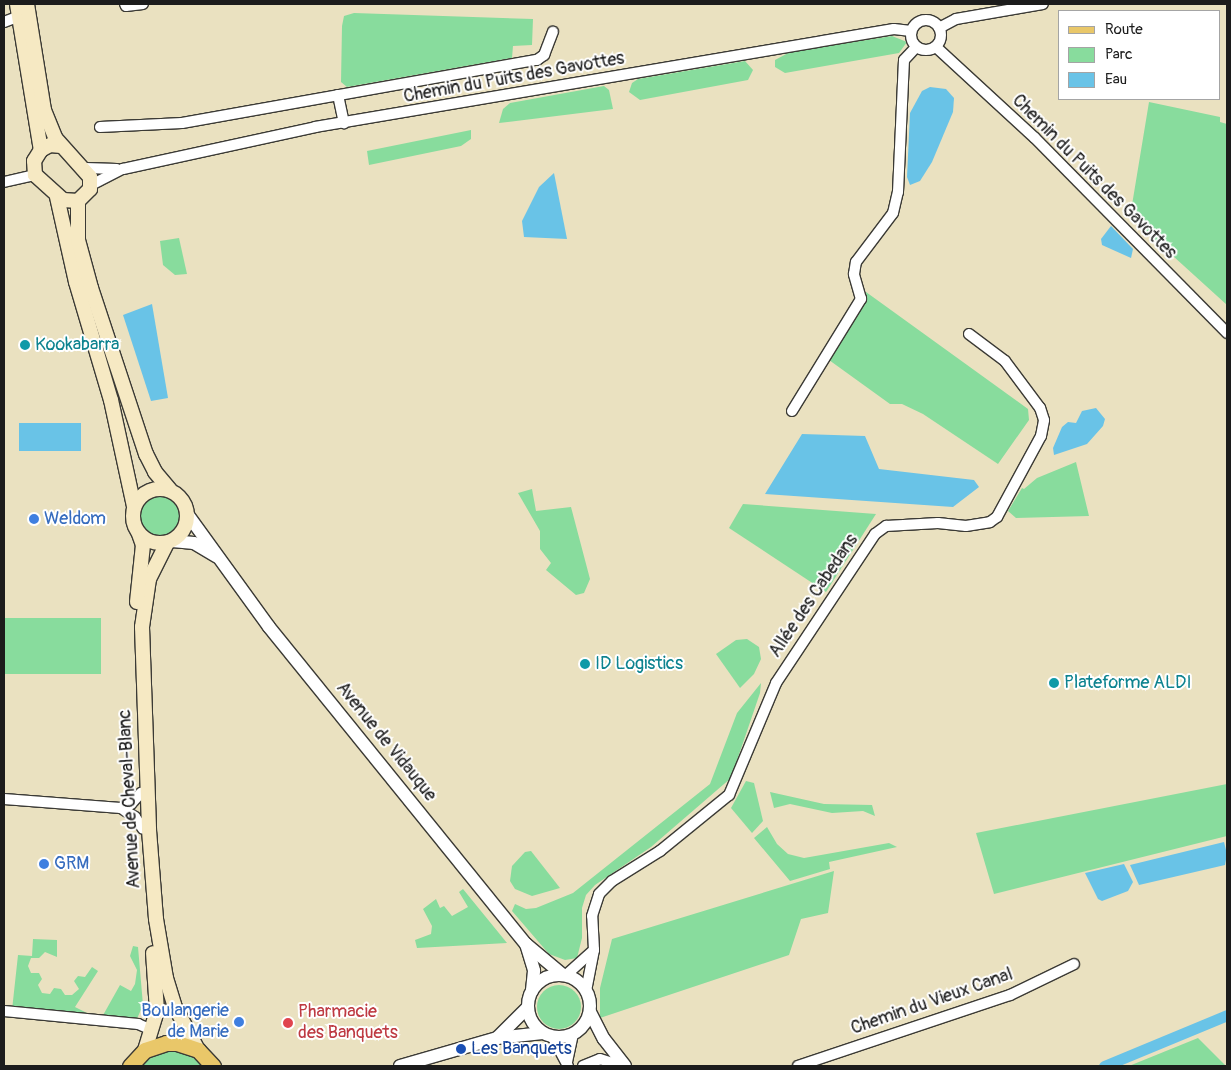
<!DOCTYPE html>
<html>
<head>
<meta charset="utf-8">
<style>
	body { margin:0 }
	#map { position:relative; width:1231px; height:1070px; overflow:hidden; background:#eae1c0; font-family:Pangolin,sans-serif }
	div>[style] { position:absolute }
	.green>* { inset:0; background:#88dc9d; transform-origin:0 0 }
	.round { border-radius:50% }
	.water>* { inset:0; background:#69c3e7; transform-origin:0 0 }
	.canal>* { height:11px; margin:-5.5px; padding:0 5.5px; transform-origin:5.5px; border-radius:5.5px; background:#69c3e7 }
	.roads { filter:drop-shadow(1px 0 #3b3a35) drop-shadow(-1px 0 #3b3a35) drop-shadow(0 1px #3b3a35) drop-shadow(0 -1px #3b3a35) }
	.minor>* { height:10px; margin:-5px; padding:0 5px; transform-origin:5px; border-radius:5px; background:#fff }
	.minor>.ring { margin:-5px; padding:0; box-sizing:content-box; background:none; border:10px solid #fff; border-radius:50% }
	.tertiary>* { height:12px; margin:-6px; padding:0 6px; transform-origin:6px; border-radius:6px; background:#fff }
	.tertiary>.ring { margin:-6px; padding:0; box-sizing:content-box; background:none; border:12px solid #fff; border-radius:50% }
	.secondary>* { height:14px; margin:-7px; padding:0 7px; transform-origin:7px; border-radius:7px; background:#f6e9c3 }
	.secondary>.ring { margin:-7px; padding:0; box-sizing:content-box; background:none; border:14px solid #f6e9c3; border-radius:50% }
	.primary>* { height:15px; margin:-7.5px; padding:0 7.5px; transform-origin:7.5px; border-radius:7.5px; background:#e9c769 }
	.dots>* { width:14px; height:14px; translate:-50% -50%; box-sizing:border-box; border:2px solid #fff; border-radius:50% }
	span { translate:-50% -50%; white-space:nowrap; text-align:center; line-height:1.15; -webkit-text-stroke:4px #fff; paint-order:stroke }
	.street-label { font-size:18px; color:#1c1c1c }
	.culture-label { font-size:18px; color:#0d838f }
	.left { translate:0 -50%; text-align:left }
	.shop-label { font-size:18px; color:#366cbe }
	.right { translate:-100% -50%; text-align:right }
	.health-label { font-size:18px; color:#be3a42 }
	.transit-label { font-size:18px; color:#164399 }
	.frame { position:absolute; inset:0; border:5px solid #1c1c1c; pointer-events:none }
	.legend { position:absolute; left:1058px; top:10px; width:162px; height:90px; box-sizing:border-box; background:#fff; border:1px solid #a4a4a4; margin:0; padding:6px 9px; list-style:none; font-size:15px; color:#1c1c1c }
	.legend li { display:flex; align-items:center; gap:10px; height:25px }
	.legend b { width:25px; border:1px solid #a4a4a4 }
</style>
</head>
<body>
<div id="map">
	<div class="green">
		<i style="clip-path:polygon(354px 13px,533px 19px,532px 45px,513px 46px,512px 58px,347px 87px,341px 82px,342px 26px,344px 16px)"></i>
		<i style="clip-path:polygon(892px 36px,907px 42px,899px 53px,785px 73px,775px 67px,775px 60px,790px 52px)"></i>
		<i style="clip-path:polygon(745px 61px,753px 70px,748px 80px,640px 100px,629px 92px,632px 83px,638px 79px)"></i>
		<i style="clip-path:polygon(604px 86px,609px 90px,613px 109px,499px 123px,503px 109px,510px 103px)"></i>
		<i style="clip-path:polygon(1149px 102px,1220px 117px,1220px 122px,1227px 124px,1227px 305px,1130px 217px)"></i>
		<i style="clip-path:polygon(471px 130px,471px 139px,461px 146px,369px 165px,367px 151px)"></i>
		<i style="clip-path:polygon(179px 238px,187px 274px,175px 275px,163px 265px,160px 241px)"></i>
		<i style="clip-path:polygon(866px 292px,1028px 409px,1029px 420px,998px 464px,923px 414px,902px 404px,890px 404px,829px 360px)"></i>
		<i style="clip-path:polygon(1076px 462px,1089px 516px,1016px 518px,1008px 511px,1022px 488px,1024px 489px,1037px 478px)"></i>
		<i style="clip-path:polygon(532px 489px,536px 511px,571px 507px,590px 579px,584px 593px,576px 595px,546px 570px,551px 563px,540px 549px,540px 531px,518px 493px)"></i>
		<i class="round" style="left:139px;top:495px;width:42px;height:42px"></i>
		<i style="clip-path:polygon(743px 504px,876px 514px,826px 592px,729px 528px)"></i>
		<i style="left:4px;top:618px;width:97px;height:56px"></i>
		<i style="clip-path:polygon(747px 639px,759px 647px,761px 659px,754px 674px,740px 688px,716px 654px,736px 640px)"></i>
		<i style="clip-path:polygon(761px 683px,760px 693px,731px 778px,651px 847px,595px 885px,586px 895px,582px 908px,582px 938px,577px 958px,565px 960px,549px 954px,512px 911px,515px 904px,526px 909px,536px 908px,573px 893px,710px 784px,737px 713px)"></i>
		<i style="clip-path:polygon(746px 781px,754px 783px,763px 821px,752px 833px,731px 808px)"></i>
		<i style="clip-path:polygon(1227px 784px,1227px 836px,994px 894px,976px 833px)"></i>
		<i style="clip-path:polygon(770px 792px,824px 804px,872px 805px,875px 816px,863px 811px,832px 813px,790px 804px,774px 808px)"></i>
		<i style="clip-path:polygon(767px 827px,777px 844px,788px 854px,804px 858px,889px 843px,897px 847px,829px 862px,830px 869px,790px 881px,754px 838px)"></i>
		<i style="clip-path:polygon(531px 851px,560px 888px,532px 896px,515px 889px,510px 881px,512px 866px,525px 852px)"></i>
		<i style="clip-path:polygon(834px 871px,828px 913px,801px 919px,789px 955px,600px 1018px,600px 988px,612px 939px)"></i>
		<i style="clip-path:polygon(463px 889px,507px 943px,417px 948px,415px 940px,431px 934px,432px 926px,423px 909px,436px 899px,440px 908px,444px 906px,452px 916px,468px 907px,459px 892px)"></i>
		<i style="clip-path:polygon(33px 939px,57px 940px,57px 957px,45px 952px,39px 958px,31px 958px,28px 966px,31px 973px,39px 973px,42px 979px,38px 985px,42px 993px,50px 994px,54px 988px,61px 989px,65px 995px,72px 995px,79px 989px,74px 981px,78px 976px,85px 977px,92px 967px,98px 971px,75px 1007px,93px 1016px,12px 1010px,18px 955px,32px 956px)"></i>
		<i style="clip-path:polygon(133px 946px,138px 947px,143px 1005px,136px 1021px,102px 1017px,120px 985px,131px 991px,135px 984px,137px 970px,130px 956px)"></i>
		<i class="round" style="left:537px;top:985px;width:44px;height:44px"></i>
		<i style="clip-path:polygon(1198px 1038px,1226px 1066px,1129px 1066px)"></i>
		<i style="clip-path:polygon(172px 1049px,185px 1052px,205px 1066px,141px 1066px,158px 1052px)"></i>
	</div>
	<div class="water">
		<i style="clip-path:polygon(930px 87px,946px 89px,954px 98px,953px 112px,932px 162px,920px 181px,910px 185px,907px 177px,910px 113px,922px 91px)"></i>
		<i style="clip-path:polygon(554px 173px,567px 239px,524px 237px,522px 221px,539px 187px)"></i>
		<i style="clip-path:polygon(1111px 226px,1133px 249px,1131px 258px,1102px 245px,1101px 239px)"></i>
		<i style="clip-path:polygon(152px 304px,168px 398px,151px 401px,123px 315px)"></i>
		<i style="clip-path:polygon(1096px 408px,1105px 419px,1103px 426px,1087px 444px,1054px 455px,1053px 448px,1062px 427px,1068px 422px,1076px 423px,1082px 411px)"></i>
		<i style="left:19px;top:423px;width:62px;height:28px"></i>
		<i style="clip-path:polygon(802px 434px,865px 436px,879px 469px,974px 480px,979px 487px,953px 507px,765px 494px)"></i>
		<i style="clip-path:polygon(1224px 842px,1227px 854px,1225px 865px,1139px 885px,1130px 865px)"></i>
		<i style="clip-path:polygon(1124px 864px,1133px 882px,1128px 891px,1102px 901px,1098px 899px,1085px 873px)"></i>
	</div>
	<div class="canal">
		<i style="left:1104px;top:1066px;width:133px;rotate:-22.5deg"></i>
	</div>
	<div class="roads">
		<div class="minor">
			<i style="left:125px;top:4px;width:2px;rotate:63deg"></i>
			<i style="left:126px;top:6px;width:17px;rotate:-7deg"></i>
			<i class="ring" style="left:911px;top:20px;width:20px;height:20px"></i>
			<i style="left:4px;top:22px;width:22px;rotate:-21deg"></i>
			<i style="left:939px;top:28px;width:19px;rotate:-28deg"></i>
			<i style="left:956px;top:19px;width:88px;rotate:-9.8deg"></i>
			<i style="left:936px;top:47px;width:134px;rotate:42.6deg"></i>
			<i style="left:1035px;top:138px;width:274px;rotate:45.4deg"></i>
			<i style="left:338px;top:95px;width:29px;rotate:78deg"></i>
			<i style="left:100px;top:127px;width:82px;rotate:-2.8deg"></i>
			<i style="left:182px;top:123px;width:361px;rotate:-10.1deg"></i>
			<i style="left:537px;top:60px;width:9px;rotate:-36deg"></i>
			<i style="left:544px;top:55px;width:25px;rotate:-69deg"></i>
			<i style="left:85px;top:168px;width:32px;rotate:2deg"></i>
			<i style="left:4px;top:182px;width:32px;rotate:-13deg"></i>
			<i style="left:91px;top:185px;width:36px;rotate:-27deg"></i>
			<i style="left:123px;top:169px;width:197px;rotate:-12.3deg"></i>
			<i style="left:315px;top:127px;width:587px;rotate:-9.61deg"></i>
			<i style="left:894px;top:29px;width:17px;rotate:7deg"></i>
			<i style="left:792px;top:411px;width:132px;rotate:-58.4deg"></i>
			<i style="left:861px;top:299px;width:26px;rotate:-106deg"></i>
			<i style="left:854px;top:274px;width:12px;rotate:-81deg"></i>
			<i style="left:856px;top:262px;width:61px;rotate:-52.9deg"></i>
			<i style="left:893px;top:213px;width:22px;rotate:-77deg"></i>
			<i style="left:898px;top:192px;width:132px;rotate:-87.4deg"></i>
			<i style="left:904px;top:60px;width:18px;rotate:-47deg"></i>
			<i style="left:4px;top:799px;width:117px;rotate:4.4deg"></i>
			<i style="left:121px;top:808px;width:17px;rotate:33deg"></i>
			<i style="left:135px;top:817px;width:14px;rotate:56deg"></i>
			<i style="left:121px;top:808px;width:11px;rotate:-22deg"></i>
			<i style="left:131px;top:804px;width:15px;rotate:-48deg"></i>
			<i style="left:565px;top:976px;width:39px;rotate:-42deg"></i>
			<i style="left:586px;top:991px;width:42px;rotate:-79deg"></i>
			<i style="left:594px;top:950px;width:34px;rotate:-93deg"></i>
			<i style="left:592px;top:916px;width:23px;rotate:-72deg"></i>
			<i style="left:599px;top:894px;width:18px;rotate:-45deg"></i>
			<i style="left:612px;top:881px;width:57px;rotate:-32deg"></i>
			<i style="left:660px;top:851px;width:89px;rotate:-39.1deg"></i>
			<i style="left:729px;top:795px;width:121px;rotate:-67.2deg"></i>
			<i style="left:776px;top:683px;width:179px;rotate:-56.4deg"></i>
			<i style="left:875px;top:534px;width:14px;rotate:-36deg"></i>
			<i style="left:886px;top:526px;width:52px;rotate:-3.3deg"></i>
			<i style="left:938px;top:523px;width:28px;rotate:6deg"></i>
			<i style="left:966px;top:526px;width:24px;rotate:-9deg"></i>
			<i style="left:990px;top:522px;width:9px;rotate:-36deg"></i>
			<i style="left:997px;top:517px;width:92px;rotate:-61.5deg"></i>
			<i style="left:1041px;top:436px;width:16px;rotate:-79deg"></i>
			<i style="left:1044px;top:420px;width:13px;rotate:-108deg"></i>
			<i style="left:1040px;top:408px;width:59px;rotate:-126.7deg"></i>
			<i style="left:1005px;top:361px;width:45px;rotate:-143.1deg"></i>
			<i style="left:4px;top:1011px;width:135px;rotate:5.5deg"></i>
			<i style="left:138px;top:1024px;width:15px;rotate:23deg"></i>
			<i style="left:552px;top:1036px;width:34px;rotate:62deg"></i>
			<i style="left:567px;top:1062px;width:29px;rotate:-78deg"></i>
			<i style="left:583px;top:1066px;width:18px;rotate:-22deg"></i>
			<i style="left:600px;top:1059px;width:23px;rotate:18deg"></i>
			<i style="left:798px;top:1066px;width:224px;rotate:-18.5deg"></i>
			<i style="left:1010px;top:995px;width:71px;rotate:-25.8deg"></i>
		</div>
		<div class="tertiary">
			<i style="left:188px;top:515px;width:138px;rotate:54.1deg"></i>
			<i style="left:269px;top:627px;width:408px;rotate:51deg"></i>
			<i style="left:526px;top:944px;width:48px;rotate:40deg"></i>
			<i style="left:172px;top:541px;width:22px;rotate:5deg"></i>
			<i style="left:194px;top:543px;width:26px;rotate:31deg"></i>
			<i style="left:526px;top:944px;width:28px;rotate:73deg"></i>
			<i style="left:534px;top:971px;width:20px;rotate:96deg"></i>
			<i class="ring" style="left:528px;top:975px;width:50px;height:50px"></i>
			<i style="left:590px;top:1012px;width:30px;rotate:63deg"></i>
			<i style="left:604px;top:1039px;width:34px;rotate:52deg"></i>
			<i style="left:497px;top:1038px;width:44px;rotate:-45deg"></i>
			<i style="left:400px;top:1066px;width:101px;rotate:-16.1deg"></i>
			<i style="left:497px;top:1038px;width:46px;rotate:-6.2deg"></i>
		</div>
		<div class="secondary">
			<i style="left:17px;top:4px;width:148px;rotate:80.7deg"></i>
			<i style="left:27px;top:4px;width:107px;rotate:80.9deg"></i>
			<i style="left:44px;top:110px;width:31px;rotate:68deg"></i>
			<i style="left:56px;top:139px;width:51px;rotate:48.2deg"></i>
			<i style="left:90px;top:177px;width:12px;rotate:90deg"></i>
			<i style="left:90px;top:189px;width:17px;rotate:135deg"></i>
			<i style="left:78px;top:201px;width:15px;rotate:-176deg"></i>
			<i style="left:63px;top:200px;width:38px;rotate:-138deg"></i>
			<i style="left:35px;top:175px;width:14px;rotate:-94deg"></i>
			<i style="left:34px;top:161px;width:13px;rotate:-58deg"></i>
			<i style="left:41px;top:150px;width:10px;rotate:-29deg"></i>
			<i style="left:50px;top:145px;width:11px;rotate:5deg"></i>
			<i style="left:57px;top:197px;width:87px;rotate:77.4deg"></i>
			<i style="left:76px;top:282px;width:123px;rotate:73.5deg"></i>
			<i style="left:111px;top:400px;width:108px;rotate:77.8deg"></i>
			<i style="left:78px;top:201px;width:39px;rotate:90deg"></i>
			<i style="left:78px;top:240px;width:50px;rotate:74.8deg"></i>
			<i style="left:91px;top:288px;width:175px;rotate:71.7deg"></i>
			<i style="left:146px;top:454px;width:20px;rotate:63deg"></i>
			<i style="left:155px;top:472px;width:23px;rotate:50deg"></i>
			<i class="ring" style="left:133px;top:489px;width:40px;height:40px"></i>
			<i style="left:167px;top:543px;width:40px;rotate:116.6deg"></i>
			<i style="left:149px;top:579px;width:49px;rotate:98.3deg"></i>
			<i style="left:142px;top:627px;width:203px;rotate:88deg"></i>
			<i style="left:149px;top:830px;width:89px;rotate:85.5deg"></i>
			<i style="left:156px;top:919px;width:60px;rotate:80.4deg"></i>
			<i style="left:166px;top:978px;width:28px;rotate:73deg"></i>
			<i style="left:174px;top:1005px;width:51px;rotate:61.9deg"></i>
			<i style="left:137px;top:602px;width:57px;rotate:-84deg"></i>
			<i style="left:143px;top:545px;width:12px;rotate:-110deg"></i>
			<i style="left:145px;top:1050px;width:41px;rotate:-72.9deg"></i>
			<i style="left:157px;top:1011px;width:58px;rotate:-93.9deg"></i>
		</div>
		<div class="primary">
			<i style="left:130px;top:1066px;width:22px;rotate:-47deg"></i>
			<i style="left:145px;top:1050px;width:22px;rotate:-18deg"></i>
			<i style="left:166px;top:1043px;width:11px"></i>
			<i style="left:177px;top:1043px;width:22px;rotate:18deg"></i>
			<i style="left:198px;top:1050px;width:22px;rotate:47deg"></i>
		</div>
	</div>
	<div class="dots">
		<i style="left:25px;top:345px;background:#0f9aa8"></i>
		<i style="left:34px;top:519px;background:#3f7fe0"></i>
		<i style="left:585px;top:664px;background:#0f9aa8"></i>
		<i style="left:1054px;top:683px;background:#0f9aa8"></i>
		<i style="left:44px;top:864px;background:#3f7fe0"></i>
		<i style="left:239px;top:1022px;background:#3f7fe0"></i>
		<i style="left:288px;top:1023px;background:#e0444e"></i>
		<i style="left:461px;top:1049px;background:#1a4fb4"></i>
	</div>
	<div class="street-label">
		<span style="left:514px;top:78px;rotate:-10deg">Chemin du Puits des Gavottes</span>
		<span style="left:1094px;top:177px;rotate:45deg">Chemin du Puits des Gavottes</span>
		<span style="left:814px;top:596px;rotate:-56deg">Allée des Cabedans</span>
		<span style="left:386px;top:742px;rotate:51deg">Avenue de Vidauque</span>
		<span style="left:130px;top:799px;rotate:-93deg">Avenue de Cheval-Blanc</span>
		<span style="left:932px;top:1002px;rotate:-19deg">Chemin du Vieux Canal</span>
	</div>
	<div class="culture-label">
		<span class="left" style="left:35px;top:345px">Kookabarra</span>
		<span class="left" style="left:595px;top:664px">ID Logistics</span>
		<span class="left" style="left:1064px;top:683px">Plateforme ALDI</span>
	</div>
	<div class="shop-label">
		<span class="left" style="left:44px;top:519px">Weldom</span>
		<span class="left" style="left:54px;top:864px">GRM</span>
		<span class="right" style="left:229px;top:1022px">Boulangerie<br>de Marie</span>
	</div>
	<div class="health-label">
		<span class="left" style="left:298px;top:1023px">Pharmacie<br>des Banquets</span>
	</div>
	<div class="transit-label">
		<span class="left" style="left:471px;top:1049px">Les Banquets</span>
	</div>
	<div class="frame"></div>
	<ul class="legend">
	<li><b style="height:6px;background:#e9c769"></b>Route</li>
	<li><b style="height:14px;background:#88dc9d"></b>Parc</li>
	<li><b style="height:14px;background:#69c3e7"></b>Eau</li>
	</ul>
</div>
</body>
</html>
